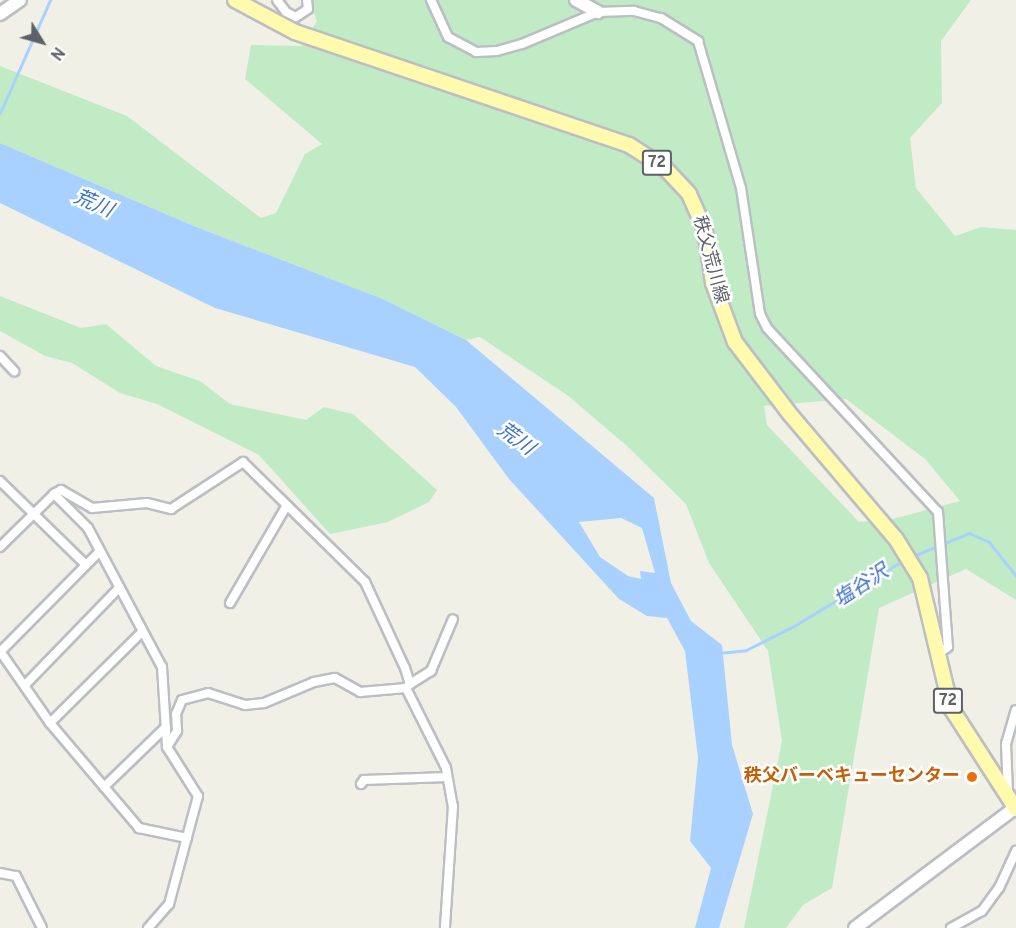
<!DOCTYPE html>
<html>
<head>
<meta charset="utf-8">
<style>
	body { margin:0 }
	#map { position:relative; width:1016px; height:928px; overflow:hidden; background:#f1f0e7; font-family:Overpass,"Noto Sans JP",sans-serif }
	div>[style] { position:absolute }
	.green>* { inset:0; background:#c1ebc5 }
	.water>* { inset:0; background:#a9d1ff }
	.stream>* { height:3px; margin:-1.5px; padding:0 1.5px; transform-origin:1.5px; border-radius:1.5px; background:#a9d1ff }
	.roads { filter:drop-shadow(2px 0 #bbbec3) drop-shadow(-2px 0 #bbbec3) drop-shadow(0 2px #bbbec3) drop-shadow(0 -2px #bbbec3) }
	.street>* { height:8px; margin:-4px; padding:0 4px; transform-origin:4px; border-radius:4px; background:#fff }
	.secondary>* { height:12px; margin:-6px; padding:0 6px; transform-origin:6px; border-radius:6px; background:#fff }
	.primary>* { height:14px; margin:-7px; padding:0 7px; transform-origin:7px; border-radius:7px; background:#fffaae }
	.dots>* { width:16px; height:16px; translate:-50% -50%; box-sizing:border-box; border:3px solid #fff; border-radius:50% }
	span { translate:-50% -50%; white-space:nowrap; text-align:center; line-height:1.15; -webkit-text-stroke:5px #fff; paint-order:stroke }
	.shield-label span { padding:2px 4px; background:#fff; border:2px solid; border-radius:4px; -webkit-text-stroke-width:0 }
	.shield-label { font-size:16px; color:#5e6168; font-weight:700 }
	.street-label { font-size:18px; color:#5e6168 }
	.food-label { font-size:18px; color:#c56008; font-weight:700 }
	.right { translate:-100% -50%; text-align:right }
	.water-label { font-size:20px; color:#3d72c6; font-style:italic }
	.north { position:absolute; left:12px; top:12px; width:60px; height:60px; -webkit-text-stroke:4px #fff; paint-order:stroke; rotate:127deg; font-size:16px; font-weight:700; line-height:24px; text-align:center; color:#5e6168 }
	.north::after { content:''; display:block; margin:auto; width:21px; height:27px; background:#5e6168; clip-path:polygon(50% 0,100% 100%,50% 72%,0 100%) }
</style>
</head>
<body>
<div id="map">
	<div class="green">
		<i style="clip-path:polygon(evenodd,309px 0,971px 0,941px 41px,942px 103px,910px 138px,916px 188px,955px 236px,981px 227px,1016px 230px,1016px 600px,966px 569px,879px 608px,832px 888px,803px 905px,786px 928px,744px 928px,782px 741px,768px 651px,709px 563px,686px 504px,627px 446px,567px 395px,480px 337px,466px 340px,383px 299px,194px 226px,0 143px,0 66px,127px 116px,261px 218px,276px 213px,305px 154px,322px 144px,245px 79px,251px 45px,301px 46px,317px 21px,309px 0,846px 399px,925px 459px,960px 501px,893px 519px,859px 522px,767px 425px,764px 406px,846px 399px)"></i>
		<i style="clip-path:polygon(0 296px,81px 328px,106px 324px,156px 366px,200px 381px,230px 404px,306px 420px,324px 407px,353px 414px,437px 490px,429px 502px,388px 522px,330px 534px,259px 455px,157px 404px,120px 393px,72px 363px,45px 356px,0 331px)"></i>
	</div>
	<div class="water">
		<i style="clip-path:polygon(evenodd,0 143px,194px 226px,383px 299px,466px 340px,654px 498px,671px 583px,691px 621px,722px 645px,732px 745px,753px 814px,719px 928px,695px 928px,711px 868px,690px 841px,698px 758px,685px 651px,667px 618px,647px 616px,619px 599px,509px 479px,456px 407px,415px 367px,215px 308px,0 203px,0 143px,621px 518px,642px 528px,655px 573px,640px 571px,641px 579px,628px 576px,600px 557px,579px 522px,621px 518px)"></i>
	</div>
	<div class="stream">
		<i style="left:0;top:113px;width:124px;rotate:-66.1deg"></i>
		<i style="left:913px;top:556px;width:61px;rotate:-22.3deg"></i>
		<i style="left:969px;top:533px;width:22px;rotate:24deg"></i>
		<i style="left:989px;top:542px;width:43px;rotate:51.5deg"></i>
		<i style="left:719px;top:653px;width:27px;rotate:-6deg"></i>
		<i style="left:746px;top:650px;width:51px;rotate:-26.6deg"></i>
		<i style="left:792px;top:627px;width:131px;rotate:-30.9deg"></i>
	</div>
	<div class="roads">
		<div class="street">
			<i style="left:277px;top:0;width:15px;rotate:53deg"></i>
			<i style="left:286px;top:12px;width:11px;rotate:27deg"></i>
			<i style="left:296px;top:17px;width:14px;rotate:-34deg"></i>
			<i style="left:308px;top:9px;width:9px;rotate:-96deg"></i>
			<i style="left:431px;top:0;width:41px;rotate:65.3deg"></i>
			<i style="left:448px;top:37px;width:32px;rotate:28deg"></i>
			<i style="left:476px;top:52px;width:21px;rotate:-3deg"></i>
			<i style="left:497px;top:51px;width:26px;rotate:-16deg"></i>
			<i style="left:522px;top:44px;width:82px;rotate:-22.8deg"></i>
			<i style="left:598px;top:12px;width:36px;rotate:-2deg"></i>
			<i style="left:634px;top:11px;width:28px;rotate:15deg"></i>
			<i style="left:661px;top:18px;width:44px;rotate:31.9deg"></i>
			<i style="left:698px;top:41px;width:153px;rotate:73.7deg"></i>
			<i style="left:741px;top:188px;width:127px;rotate:81.4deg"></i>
			<i style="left:760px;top:314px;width:16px;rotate:63deg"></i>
			<i style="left:767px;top:328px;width:251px;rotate:47.1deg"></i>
			<i style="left:938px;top:512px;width:135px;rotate:85.8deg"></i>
			<i style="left:948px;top:647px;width:14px;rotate:146deg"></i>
			<i style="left:0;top:356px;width:21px;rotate:47deg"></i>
			<i style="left:0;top:481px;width:119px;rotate:44.3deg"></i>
			<i style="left:54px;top:494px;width:8px;rotate:-30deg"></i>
			<i style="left:61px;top:490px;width:36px;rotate:30deg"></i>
			<i style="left:92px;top:508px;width:55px;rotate:-5.2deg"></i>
			<i style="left:147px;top:503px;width:25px;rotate:14deg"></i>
			<i style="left:171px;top:509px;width:86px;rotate:-33.1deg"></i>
			<i style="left:243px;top:462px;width:171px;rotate:44.5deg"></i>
			<i style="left:365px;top:582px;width:95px;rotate:65.1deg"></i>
			<i style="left:405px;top:668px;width:17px;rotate:73deg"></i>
			<i style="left:410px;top:684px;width:6px;rotate:135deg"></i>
			<i style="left:0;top:547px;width:76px;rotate:-44.5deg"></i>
			<i style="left:54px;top:494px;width:48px;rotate:45deg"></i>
			<i style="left:88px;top:528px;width:157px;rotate:62deg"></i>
			<i style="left:162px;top:667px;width:80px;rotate:86.4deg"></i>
			<i style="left:167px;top:747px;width:58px;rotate:57.7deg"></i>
			<i style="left:198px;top:796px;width:112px;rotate:105deg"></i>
			<i style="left:169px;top:904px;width:32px;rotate:131deg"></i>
			<i style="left:230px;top:603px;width:113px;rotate:-59.8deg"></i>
			<i style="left:0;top:651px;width:88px;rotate:55.2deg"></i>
			<i style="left:50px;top:723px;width:138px;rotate:49.7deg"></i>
			<i style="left:139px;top:828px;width:49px;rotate:11.8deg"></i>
			<i style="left:1px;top:651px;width:139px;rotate:-45.3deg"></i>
			<i style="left:410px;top:684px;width:25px;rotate:-32deg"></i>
			<i style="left:431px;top:671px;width:56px;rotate:-67.1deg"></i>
			<i style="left:25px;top:685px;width:135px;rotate:-45.9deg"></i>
			<i style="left:50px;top:723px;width:129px;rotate:-44.7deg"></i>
			<i style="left:167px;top:747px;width:19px;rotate:-58deg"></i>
			<i style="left:177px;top:731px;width:17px;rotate:-93deg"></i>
			<i style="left:176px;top:714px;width:15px;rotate:-67deg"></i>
			<i style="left:182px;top:700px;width:27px;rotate:-15deg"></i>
			<i style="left:208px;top:693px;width:39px;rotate:18deg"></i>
			<i style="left:245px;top:705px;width:19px;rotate:-6deg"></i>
			<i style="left:264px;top:703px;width:54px;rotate:-22.8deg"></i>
			<i style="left:314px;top:682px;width:21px;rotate:-11deg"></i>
			<i style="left:335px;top:678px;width:29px;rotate:29deg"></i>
			<i style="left:360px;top:692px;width:46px;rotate:-5deg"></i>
			<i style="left:406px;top:688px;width:89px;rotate:63.4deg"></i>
			<i style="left:446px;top:768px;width:39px;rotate:80deg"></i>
			<i style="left:453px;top:806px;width:122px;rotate:93.8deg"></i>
			<i style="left:361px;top:784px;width:5px;rotate:-53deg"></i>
			<i style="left:364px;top:780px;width:83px;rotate:-2.1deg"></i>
			<i style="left:104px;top:787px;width:86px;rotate:-44.1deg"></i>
			<i style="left:1008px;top:792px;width:48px;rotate:-92.4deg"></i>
			<i style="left:1006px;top:744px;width:35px;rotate:-74deg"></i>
			<i style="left:0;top:873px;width:16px;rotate:11deg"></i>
			<i style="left:16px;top:876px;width:58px;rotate:63.4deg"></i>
			<i style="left:951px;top:928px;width:35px;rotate:-29deg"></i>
			<i style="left:982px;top:911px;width:29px;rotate:-54deg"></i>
			<i style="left:999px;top:888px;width:41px;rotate:-65.3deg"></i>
		</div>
		<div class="secondary">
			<i style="left:576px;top:0;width:25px;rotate:29deg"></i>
			<i style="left:0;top:14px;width:24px;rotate:-35deg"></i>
			<i style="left:855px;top:928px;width:201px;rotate:-36.9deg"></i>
		</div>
		<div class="primary">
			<i style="left:235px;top:0;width:68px;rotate:28.1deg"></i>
			<i style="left:295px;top:32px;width:353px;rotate:18.7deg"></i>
			<i style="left:629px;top:145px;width:43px;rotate:32.6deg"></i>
			<i style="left:665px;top:168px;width:35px;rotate:47deg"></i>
			<i style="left:689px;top:194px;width:39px;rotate:66deg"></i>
			<i style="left:705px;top:230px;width:54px;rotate:81.4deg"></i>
			<i style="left:713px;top:283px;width:63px;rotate:69.6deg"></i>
			<i style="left:735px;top:342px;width:89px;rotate:52.7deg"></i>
			<i style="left:789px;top:413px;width:165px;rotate:49.7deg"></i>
			<i style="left:896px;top:539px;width:46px;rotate:58.4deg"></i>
			<i style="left:920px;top:578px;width:134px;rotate:76.6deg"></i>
			<i style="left:951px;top:708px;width:120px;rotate:57.2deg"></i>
		</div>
	</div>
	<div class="dots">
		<i style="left:972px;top:777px;background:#e8710a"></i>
	</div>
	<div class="shield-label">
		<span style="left:657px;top:163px">72</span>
		<span style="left:948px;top:701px">72</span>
	</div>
	<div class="street-label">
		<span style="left:709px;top:260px;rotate:75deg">秩父荒川線</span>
	</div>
	<div class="food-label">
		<span class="right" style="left:960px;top:777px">秩父バーベキューセンター</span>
	</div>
	<div class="water-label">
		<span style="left:93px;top:205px;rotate:23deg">荒川</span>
		<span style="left:515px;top:440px;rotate:36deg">荒川</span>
		<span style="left:862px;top:587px;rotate:-33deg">塩谷沢</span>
	</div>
	<div class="north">N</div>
</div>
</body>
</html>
